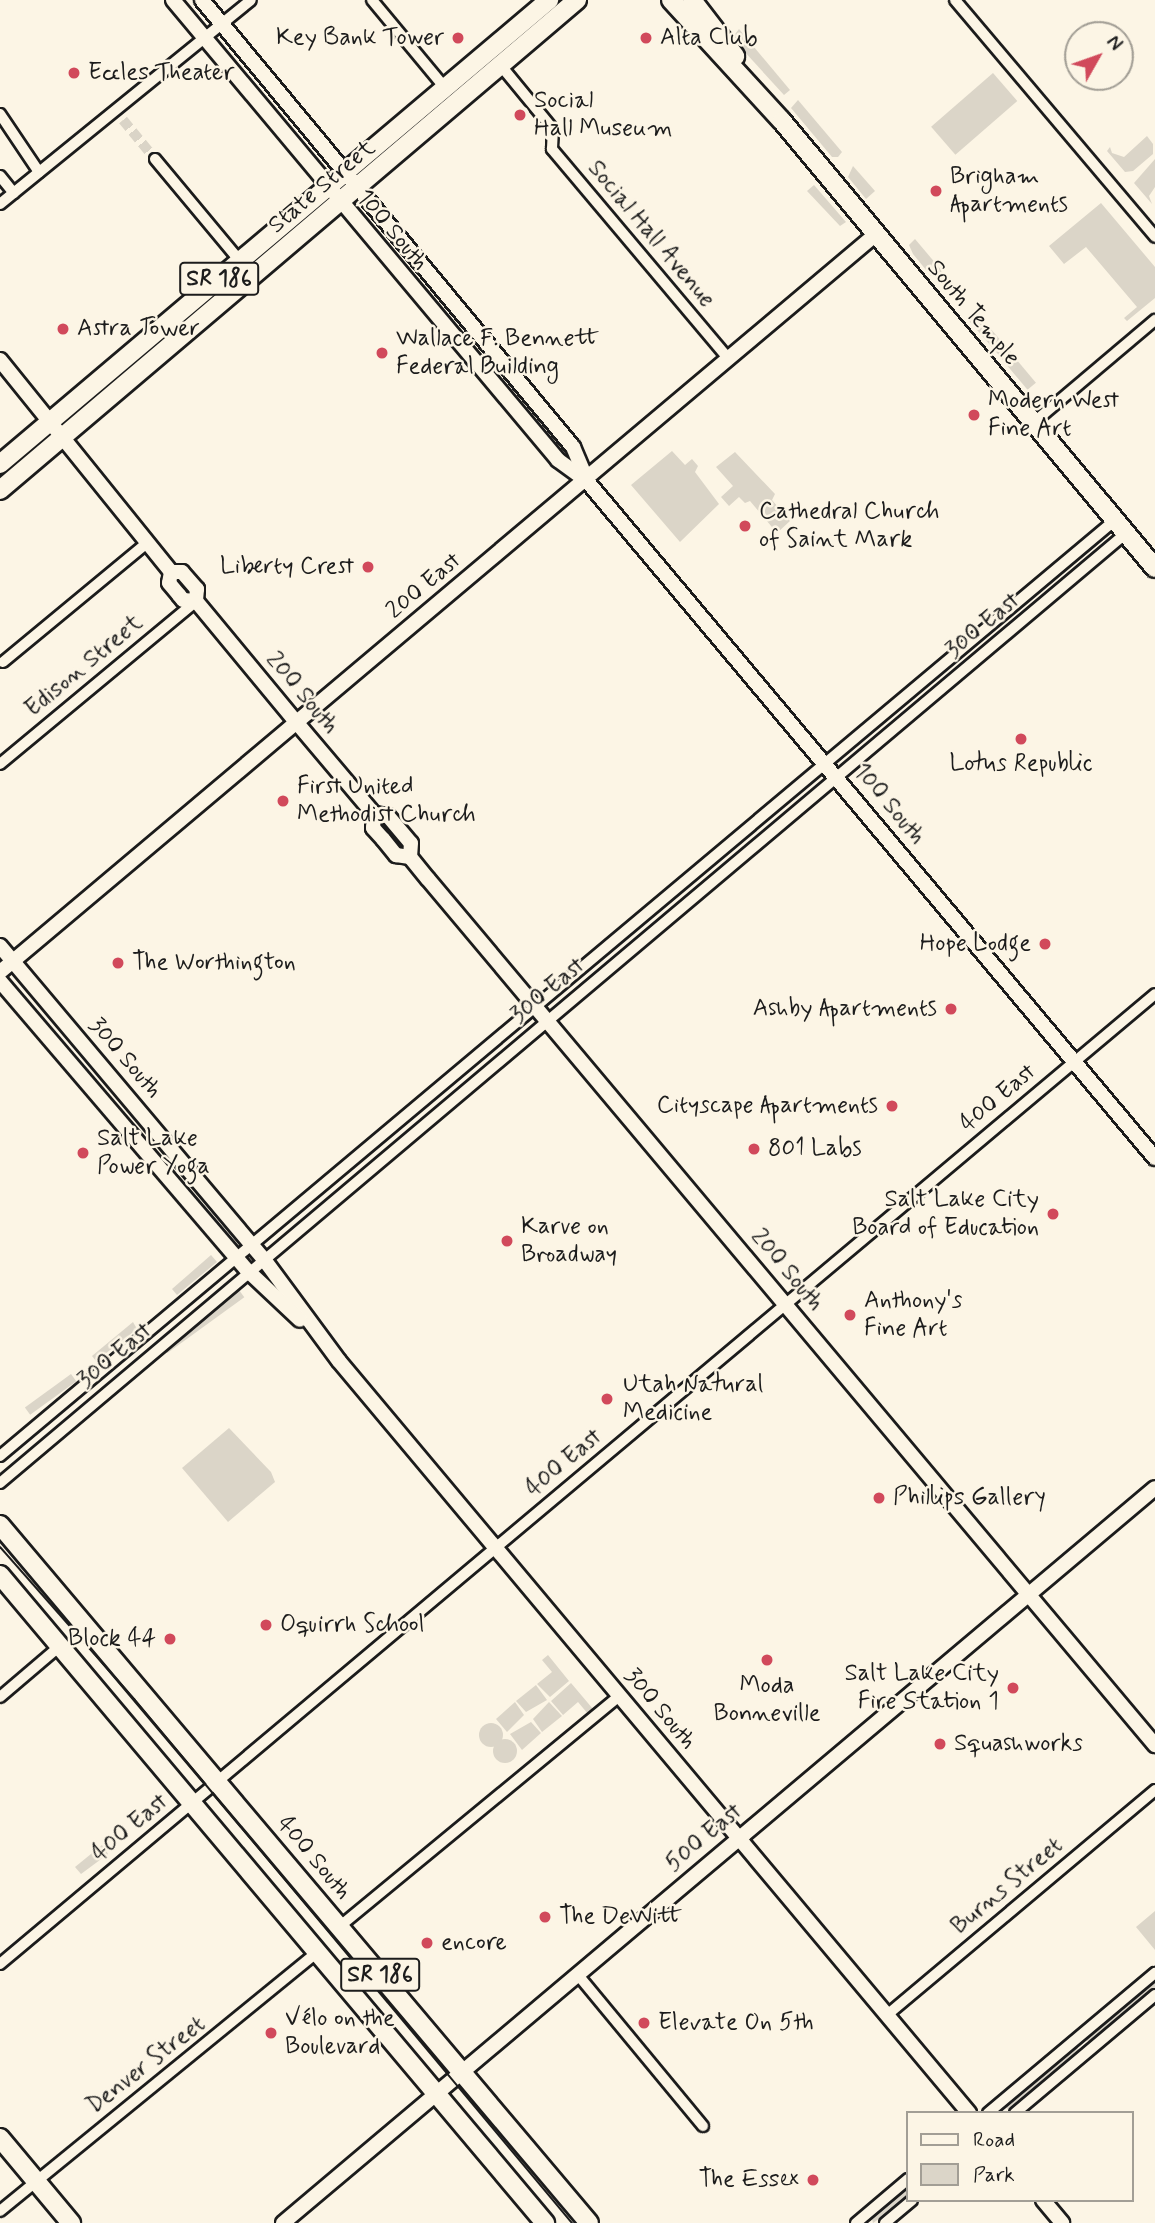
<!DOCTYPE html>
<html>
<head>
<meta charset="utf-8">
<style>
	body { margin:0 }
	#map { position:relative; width:1155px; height:2223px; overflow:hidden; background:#fcf5e5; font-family:Mynerve,sans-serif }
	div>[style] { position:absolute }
	.green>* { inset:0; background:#dbd5c8; transform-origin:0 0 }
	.round { border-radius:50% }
	.minor-tunnel>* { height:10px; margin-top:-5px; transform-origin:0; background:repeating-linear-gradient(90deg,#dad4c7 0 10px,transparent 0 15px) }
	.roads { filter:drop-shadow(2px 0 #1c1c1c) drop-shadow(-2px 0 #1c1c1c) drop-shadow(0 2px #1c1c1c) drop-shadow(0 -2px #1c1c1c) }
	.minor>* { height:10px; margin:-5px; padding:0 5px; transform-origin:5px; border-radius:5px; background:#fcf5e5 }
	.tertiary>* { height:14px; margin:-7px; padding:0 7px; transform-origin:7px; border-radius:7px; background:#fcf5e5 }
	.primary>* { height:18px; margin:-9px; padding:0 9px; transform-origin:9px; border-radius:9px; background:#fcf5e5 }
	.tram>* { height:2px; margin:-1px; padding:0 1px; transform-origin:1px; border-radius:1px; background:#1c1c1c }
	.dots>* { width:19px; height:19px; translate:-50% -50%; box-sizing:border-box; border:4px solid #fcf5e5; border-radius:50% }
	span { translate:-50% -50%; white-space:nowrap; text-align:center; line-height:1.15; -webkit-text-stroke:5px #fcf5e5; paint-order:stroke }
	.shield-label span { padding:2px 5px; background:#fcf5e5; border:2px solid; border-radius:5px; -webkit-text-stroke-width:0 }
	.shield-label { font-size:23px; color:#1c1c1c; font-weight:700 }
	.poi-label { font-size:24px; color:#1c1c1c }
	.right { translate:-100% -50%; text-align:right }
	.left { translate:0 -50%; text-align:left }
	.street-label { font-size:24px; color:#1c1c1c }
	.legend { position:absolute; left:906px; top:2111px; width:228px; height:91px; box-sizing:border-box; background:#fcf5e5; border:2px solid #a29e95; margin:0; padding:9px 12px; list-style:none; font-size:21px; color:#1c1c1c }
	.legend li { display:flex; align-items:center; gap:14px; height:35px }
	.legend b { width:35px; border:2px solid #a29e95 }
	.north { position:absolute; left:1064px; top:21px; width:70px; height:70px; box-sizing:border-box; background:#fcf5e5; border:2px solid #a29e95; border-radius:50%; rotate:50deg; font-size:19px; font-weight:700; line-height:28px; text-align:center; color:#1c1c1c }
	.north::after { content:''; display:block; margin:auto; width:24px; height:32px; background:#d1495b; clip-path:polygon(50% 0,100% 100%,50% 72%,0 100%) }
</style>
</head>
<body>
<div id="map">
	<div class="green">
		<i style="clip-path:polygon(739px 29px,790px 90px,784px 95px,732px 38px)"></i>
		<i style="left:993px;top:73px;width:37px;height:82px;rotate:49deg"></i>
		<i style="clip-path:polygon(798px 100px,842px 152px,838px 157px,832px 157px,791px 108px)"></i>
		<i style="clip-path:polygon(1147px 136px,1153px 144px,1153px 154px,1133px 171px,1125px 172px,1107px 151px,1110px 147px,1112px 153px,1124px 157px)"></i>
		<i style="clip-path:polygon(1155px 159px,1155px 187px,1149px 196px,1152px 204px,1134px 183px)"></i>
		<i style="clip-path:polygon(853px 166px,875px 191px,866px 199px,848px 177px)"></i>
		<i style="clip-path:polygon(814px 185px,846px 222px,840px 226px,807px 191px)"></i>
		<i style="clip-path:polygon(1101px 203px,1155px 267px,1155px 298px,1127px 321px,1124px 318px,1137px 307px,1086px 247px,1064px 264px,1049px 246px)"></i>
		<i style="clip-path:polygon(915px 239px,942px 271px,937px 276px,931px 276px,913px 254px,909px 245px)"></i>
		<i style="left:976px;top:312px;width:58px;height:11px;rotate:49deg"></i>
		<i style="left:1016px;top:359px;width:31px;height:11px;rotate:50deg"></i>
		<i style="clip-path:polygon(672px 451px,685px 465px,692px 459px,698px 466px,695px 472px,719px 504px,680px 542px,631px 485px)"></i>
		<i style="clip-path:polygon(735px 452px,775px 494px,772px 500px,790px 521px,777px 533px,750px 501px,745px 503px,739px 497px,729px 506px,721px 497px,733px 486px,716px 467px)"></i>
		<i style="clip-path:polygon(211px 1255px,217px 1262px,177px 1295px,172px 1289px)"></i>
		<i style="left:239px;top:1290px;width:9px;height:95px;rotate:54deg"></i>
		<i style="clip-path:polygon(133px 1322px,137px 1329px,96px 1361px,92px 1356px)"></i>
		<i style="left:71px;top:1374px;width:9px;height:57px;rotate:54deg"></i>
		<i style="clip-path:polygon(229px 1428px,271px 1472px,275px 1482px,228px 1522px,182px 1468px)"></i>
		<i style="clip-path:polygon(548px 1655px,569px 1681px,550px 1697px,537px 1684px,552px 1672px,542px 1660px)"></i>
		<i style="clip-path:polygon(571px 1683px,593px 1709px,588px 1714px,578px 1702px,563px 1715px,551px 1701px)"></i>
		<i style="clip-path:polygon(536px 1685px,547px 1700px,526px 1712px,516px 1701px)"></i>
		<i style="clip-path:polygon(515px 1702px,524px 1715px,507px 1732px,496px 1719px)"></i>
		<i style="clip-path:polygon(549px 1702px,562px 1716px,542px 1732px,533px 1719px)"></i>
		<i style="clip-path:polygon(531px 1722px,541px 1733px,522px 1750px,510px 1734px)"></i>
		<i class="round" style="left:479px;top:1723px;width:24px;height:24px"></i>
		<i class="round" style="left:493px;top:1739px;width:24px;height:24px"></i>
		<i style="clip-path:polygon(102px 1845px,108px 1854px,81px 1874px,75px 1867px)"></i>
		<i style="clip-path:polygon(1155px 1911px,1155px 1950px,1136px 1927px)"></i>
		<i style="clip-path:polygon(1155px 1977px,1155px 1991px,1092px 2043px,1086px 2040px)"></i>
		<i style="clip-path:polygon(1075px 2045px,1081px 2052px,1008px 2110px,1005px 2103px)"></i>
		<i style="clip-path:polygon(908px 2184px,908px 2199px,873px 2223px,871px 2215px)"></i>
	</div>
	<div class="minor-tunnel">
		<i style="left:123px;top:120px;width:50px;rotate:50.6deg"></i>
	</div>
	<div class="roads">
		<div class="minor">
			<i style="left:372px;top:0;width:114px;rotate:50.3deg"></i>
			<i style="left:955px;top:0;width:310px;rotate:49.8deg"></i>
			<i style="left:502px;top:67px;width:80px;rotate:50.6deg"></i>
			<i style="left:553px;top:129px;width:20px;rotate:93deg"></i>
			<i style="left:552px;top:149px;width:275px;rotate:49.9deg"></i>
			<i style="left:0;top:114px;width:70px;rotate:56.1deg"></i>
			<i style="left:155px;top:159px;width:133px;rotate:50.2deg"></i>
			<i style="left:0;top:176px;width:22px;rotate:51deg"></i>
			<i style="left:0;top:204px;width:323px;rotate:-39.1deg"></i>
			<i style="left:1033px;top:423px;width:160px;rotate:-40.2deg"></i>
			<i style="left:3px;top:662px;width:187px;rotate:-39.6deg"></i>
			<i style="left:0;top:764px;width:255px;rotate:-39.7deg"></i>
			<i style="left:0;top:1456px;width:1456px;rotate:-40.01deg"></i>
			<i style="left:0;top:1483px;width:1473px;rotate:-40.15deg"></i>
			<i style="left:0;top:1697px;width:79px;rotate:-40.4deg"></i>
			<i style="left:339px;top:1927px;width:363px;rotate:-39.5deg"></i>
			<i style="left:0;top:1964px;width:1508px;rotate:-40.02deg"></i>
			<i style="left:578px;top:1975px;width:196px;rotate:50.4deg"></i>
			<i style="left:887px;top:2015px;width:350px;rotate:-40deg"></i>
			<i style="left:988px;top:2113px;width:218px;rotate:-40deg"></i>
			<i style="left:1015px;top:2113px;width:183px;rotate:-40.1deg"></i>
			<i style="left:0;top:2211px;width:410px;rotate:-39.2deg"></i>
			<i style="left:856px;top:2223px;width:68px;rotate:-40.2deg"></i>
			<i style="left:885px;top:2223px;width:35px;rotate:-40deg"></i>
		</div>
		<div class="tertiary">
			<i style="left:173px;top:0;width:600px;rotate:50.07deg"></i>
			<i style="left:558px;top:460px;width:34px;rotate:36deg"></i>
			<i style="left:586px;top:480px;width:885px;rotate:50deg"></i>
			<i style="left:202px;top:0;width:581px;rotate:50.31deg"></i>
			<i style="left:573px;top:447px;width:34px;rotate:67deg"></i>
			<i style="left:0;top:360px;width:272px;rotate:51.1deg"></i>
			<i style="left:171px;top:572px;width:11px"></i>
			<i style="left:182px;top:572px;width:23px;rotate:49deg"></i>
			<i style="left:197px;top:589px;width:12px;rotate:95deg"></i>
			<i style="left:196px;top:601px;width:158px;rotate:50.4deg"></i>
			<i style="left:297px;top:723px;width:119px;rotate:49.8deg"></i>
			<i style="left:374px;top:814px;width:14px;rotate:8deg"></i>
			<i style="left:388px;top:816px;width:35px;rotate:50deg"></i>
			<i style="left:411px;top:843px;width:14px;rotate:94deg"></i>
			<i style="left:410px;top:857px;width:28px;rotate:51deg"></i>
			<i style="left:428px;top:879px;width:1131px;rotate:49.99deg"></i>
			<i style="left:171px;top:572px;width:11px;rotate:100deg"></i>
			<i style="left:169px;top:583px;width:16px;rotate:50deg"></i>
			<i style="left:179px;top:595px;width:6px;rotate:51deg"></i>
			<i style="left:183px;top:600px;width:13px;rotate:4deg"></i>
			<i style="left:374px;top:814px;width:14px;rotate:94deg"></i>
			<i style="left:373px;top:828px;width:15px;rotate:48deg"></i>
			<i style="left:383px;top:839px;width:21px;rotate:51deg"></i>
			<i style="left:396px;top:855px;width:14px;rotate:8deg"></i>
			<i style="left:0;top:946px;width:408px;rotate:49.9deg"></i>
			<i style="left:263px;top:1258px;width:128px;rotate:53.6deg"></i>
			<i style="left:339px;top:1361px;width:981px;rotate:50.04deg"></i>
			<i style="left:0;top:972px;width:1145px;rotate:-40.11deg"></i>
			<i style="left:0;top:981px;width:382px;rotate:49.5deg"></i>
			<i style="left:248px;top:1271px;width:71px;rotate:43.3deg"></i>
			<i style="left:1043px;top:2200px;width:30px;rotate:50deg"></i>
			<i style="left:283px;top:2223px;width:1140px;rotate:-40.13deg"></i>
		</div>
		<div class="primary">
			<i style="left:671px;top:0;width:164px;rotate:47.5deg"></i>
			<i style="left:782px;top:121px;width:582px;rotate:50.16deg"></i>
			<i style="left:692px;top:0;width:71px;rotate:52.5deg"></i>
			<i style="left:0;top:464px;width:719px;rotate:-40.2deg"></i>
			<i style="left:0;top:490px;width:757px;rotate:-40.34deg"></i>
			<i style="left:0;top:1525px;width:913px;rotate:49.84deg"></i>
			<i style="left:0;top:1575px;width:847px;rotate:49.93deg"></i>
			<i style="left:0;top:2138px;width:111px;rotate:50.1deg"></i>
		</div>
	</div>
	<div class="tram">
		<i style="left:0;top:1547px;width:203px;rotate:48.6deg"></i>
		<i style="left:134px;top:1699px;width:683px;rotate:50.11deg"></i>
	</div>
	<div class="dots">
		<i style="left:458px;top:38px;background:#d1495b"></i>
		<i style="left:646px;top:38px;background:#d1495b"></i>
		<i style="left:74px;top:73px;background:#d1495b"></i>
		<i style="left:520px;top:115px;background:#d1495b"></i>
		<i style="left:936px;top:191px;background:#d1495b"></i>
		<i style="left:63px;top:329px;background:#d1495b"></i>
		<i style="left:382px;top:353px;background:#d1495b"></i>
		<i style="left:974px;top:415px;background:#d1495b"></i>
		<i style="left:745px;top:526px;background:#d1495b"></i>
		<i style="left:368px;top:567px;background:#d1495b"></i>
		<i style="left:1021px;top:739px;background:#d1495b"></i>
		<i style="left:283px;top:801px;background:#d1495b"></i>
		<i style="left:1045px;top:944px;background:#d1495b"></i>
		<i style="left:118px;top:963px;background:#d1495b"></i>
		<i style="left:951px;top:1009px;background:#d1495b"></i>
		<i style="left:892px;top:1106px;background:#d1495b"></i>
		<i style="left:754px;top:1149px;background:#d1495b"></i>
		<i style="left:83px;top:1153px;background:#d1495b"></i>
		<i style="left:1053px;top:1214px;background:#d1495b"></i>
		<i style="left:507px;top:1241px;background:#d1495b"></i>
		<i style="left:850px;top:1315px;background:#d1495b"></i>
		<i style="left:607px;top:1399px;background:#d1495b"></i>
		<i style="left:879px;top:1498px;background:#d1495b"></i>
		<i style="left:266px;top:1625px;background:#d1495b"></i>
		<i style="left:170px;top:1639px;background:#d1495b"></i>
		<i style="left:767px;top:1660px;background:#d1495b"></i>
		<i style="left:1013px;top:1688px;background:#d1495b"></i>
		<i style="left:940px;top:1744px;background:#d1495b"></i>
		<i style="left:545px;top:1917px;background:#d1495b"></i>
		<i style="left:427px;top:1943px;background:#d1495b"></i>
		<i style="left:644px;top:2023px;background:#d1495b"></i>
		<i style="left:271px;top:2033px;background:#d1495b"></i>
		<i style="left:813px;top:2180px;background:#d1495b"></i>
	</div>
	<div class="shield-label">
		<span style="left:219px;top:279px">SR 186</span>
		<span style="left:380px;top:1975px">SR 186</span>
	</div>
	<div class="poi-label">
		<span class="right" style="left:444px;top:38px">Key Bank Tower</span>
		<span class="left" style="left:660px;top:38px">Alta Club</span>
		<span class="left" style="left:88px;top:73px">Eccles Theater</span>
		<span class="left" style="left:534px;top:115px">Social<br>Hall Museum</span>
		<span class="left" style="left:950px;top:191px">Brigham<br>Apartments</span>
		<span class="left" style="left:77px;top:329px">Astra Tower</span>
		<span class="left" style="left:396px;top:353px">Wallace F. Bennett<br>Federal Building</span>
		<span class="left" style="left:988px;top:415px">Modern West<br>Fine Art</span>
		<span class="left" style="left:759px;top:526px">Cathedral Church<br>of Saint Mark</span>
		<span class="right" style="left:354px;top:567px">Liberty Crest</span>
		<span style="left:1021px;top:764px">Lotus Republic</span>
		<span class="left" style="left:297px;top:801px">First United<br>Methodist Church</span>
		<span class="right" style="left:1031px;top:944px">Hope Lodge</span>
		<span class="left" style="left:132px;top:963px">The Worthington</span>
		<span class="right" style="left:937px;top:1009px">Ashby Apartments</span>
		<span class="right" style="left:878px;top:1106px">Cityscape Apartments</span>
		<span class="left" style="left:97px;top:1153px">Salt Lake<br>Power Yoga</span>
		<span class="left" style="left:768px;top:1149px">801 Labs</span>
		<span class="right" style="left:1039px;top:1214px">Salt Lake City<br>Board of Education</span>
		<span class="left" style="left:521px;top:1241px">Karve on<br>Broadway</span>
		<span class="left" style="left:864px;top:1315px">Anthony's<br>Fine Art</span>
		<span class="left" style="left:623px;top:1399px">Utah Natural<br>Medicine</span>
		<span class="left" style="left:893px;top:1498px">Phillips Gallery</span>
		<span class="left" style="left:280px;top:1625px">Oquirrh School</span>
		<span class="right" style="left:156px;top:1639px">Block 44</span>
		<span class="right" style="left:999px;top:1688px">Salt Lake City<br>Fire Station 1</span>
		<span style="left:767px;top:1700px">Moda<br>Bonneville</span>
		<span class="left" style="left:954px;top:1744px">Squashworks</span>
		<span class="left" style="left:559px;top:1917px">The DeWitt</span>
		<span class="left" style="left:441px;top:1943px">encore</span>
		<span class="left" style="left:285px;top:2033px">Vélo on the<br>Boulevard</span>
		<span class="left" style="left:658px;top:2023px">Elevate On 5th</span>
		<span class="right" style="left:799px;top:2180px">The Essex</span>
	</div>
	<div class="street-label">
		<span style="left:322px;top:187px;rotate:-40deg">State Street</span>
		<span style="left:392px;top:230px;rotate:50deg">100 South</span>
		<span style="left:651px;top:234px;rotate:50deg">Social Hall Avenue</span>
		<span style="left:973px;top:313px;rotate:50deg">South Temple</span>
		<span style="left:424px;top:586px;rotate:-40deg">200 East</span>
		<span style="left:983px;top:626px;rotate:-40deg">300 East</span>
		<span style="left:84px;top:666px;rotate:-40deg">Edison Street</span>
		<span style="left:302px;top:693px;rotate:50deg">200 South</span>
		<span style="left:889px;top:804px;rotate:50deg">100 South</span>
		<span style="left:548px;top:991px;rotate:-40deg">300 East</span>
		<span style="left:125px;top:1058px;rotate:49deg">300 South</span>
		<span style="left:998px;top:1098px;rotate:-40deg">400 East</span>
		<span style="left:787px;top:1270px;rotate:50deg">200 South</span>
		<span style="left:115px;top:1356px;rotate:-40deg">300 East</span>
		<span style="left:564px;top:1463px;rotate:-40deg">400 East</span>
		<span style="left:660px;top:1709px;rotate:50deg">300 South</span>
		<span style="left:130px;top:1828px;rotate:-40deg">400 East</span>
		<span style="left:704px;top:1838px;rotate:-40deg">500 East</span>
		<span style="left:314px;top:1858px;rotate:50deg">400 South</span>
		<span style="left:1007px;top:1886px;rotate:-40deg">Burns Street</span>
		<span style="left:146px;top:2065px;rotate:-38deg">Denver Street</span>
	</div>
	<ul class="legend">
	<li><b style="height:9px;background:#fcf5e5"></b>Road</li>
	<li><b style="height:19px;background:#dbd5c8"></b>Park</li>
	</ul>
	<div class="north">N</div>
</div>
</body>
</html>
